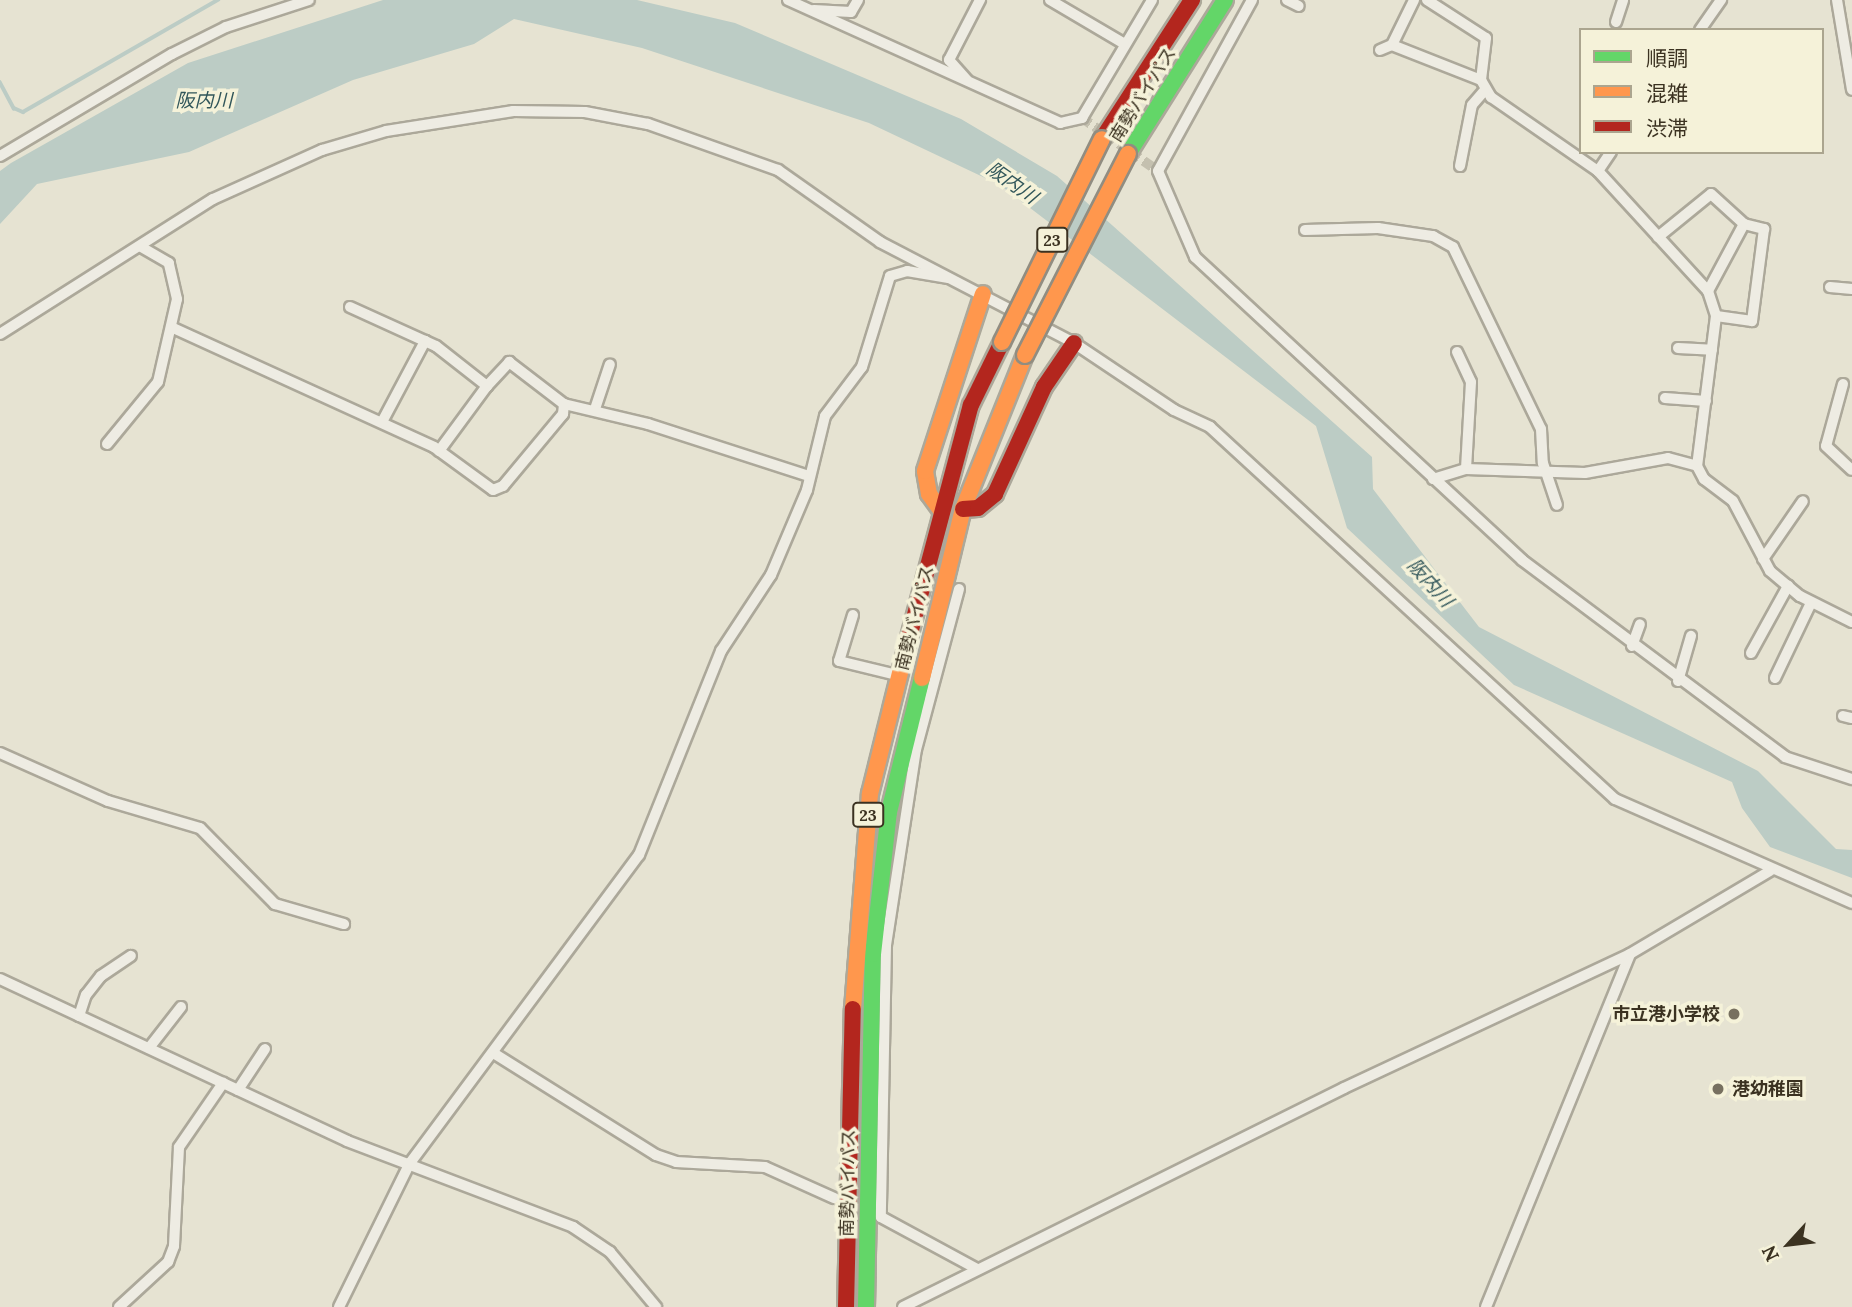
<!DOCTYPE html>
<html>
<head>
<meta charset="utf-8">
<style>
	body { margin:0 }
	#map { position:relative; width:1852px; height:1307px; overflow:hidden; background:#e6e3d2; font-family:Lora,"Noto Sans JP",serif }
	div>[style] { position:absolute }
	.water>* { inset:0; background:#bcccc5 }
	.stream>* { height:3.5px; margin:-1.75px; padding:0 1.75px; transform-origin:1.75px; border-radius:1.75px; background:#bcccc5 }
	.street-tunnel>* { height:10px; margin-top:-5px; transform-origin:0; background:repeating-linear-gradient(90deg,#c4c0af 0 10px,transparent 0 15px) }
	.roads { filter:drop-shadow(2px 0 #aca89a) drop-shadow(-2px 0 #aca89a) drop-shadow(0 2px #aca89a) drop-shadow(0 -2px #aca89a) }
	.street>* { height:10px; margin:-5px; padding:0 5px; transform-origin:5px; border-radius:5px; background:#eeece3 }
	.fast>* { height:16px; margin:-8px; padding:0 8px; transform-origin:8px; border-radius:8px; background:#63d668 }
	.slow>* { height:16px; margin:-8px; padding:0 8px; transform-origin:8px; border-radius:8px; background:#ff974d }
	.jam>* { height:16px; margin:-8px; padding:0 8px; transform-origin:8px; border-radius:8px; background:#b3261e }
	.bridges { filter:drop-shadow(2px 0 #918d81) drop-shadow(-2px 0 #918d81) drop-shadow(0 2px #918d81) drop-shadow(0 -2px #918d81) }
	.slow-bridge>* { height:16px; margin:-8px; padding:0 8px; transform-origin:8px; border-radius:8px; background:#ff974d }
	.dots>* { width:19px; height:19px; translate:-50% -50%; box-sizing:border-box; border:4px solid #f5f2d9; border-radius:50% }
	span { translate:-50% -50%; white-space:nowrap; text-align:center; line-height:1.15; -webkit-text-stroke:7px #f5f2d9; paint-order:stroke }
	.shield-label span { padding:2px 5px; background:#f5f2d9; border:2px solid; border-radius:5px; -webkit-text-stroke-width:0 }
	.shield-label { font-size:16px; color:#3b3221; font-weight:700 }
	.street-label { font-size:18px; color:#3b3221 }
	.poi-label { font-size:18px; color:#3b3221; font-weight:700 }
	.right { translate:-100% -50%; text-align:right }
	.left { translate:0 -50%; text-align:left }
	.water-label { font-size:19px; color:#31565a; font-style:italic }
	.legend { position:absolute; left:1579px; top:28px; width:245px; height:126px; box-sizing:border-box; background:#f5f2d9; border:2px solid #aba58f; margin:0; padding:9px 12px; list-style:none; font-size:21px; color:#3b3221 }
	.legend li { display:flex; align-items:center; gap:14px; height:35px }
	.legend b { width:35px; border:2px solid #aba58f }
	.north { position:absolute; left:1754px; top:1209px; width:70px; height:70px; -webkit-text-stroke:5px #f5f2d9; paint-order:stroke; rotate:243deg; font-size:19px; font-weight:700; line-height:28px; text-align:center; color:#3b3221 }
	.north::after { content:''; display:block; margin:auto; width:24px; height:32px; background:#3b3221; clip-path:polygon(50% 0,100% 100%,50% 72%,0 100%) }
</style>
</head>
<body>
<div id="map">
	<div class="water">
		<i style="clip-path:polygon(383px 0,637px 0,735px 23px,961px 119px,1057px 176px,1372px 457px,1373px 489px,1479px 627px,1758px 771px,1836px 849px,1852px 850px,1852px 878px,1770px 847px,1742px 808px,1732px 782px,1514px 685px,1347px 528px,1316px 426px,1000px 185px,869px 123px,642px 48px,514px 19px,474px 44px,353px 80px,189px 152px,37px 184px,0 224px,0 171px,11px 163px,188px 63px)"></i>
	</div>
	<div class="stream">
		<i style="left:0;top:82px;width:30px;rotate:62deg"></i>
		<i style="left:14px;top:108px;width:10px;rotate:24deg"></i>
		<i style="left:23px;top:112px;width:225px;rotate:-29.9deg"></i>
	</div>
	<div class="street-tunnel">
		<i style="left:1082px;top:118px;width:93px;rotate:34.9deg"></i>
	</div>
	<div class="roads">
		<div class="street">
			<i style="left:788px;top:0;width:299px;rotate:24.3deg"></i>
			<i style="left:1060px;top:123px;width:23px;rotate:-13deg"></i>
			<i style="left:1082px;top:118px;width:137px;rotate:-59.3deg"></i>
			<i style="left:1050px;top:0;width:85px;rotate:30.5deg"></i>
			<i style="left:1252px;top:0;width:195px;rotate:118.8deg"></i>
			<i style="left:1158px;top:171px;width:94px;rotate:66.7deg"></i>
			<i style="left:1195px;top:257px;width:446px;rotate:42.8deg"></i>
			<i style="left:1522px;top:560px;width:329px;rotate:36.8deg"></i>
			<i style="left:1785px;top:757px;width:71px;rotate:18.2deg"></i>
			<i style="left:1287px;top:0;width:13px;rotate:27deg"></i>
			<i style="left:1427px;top:0;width:70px;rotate:32.8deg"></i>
			<i style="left:1486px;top:38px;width:42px;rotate:96.8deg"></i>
			<i style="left:1481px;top:80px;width:20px;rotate:60deg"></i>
			<i style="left:1491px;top:97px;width:130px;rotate:34.7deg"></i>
			<i style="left:1598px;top:171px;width:163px;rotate:47.5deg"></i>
			<i style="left:1708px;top:291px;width:26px;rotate:72deg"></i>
			<i style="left:1716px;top:316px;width:151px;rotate:97.2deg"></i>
			<i style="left:1697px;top:466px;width:15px;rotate:62deg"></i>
			<i style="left:1704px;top:479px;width:36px;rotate:37deg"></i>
			<i style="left:1733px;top:501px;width:79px;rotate:62.1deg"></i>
			<i style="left:1770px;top:571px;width:39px;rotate:40deg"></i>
			<i style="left:1800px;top:596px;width:58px;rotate:26.6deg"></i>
			<i style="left:1837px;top:0;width:91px;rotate:80.5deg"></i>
			<i style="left:814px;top:10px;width:37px;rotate:3deg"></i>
			<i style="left:851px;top:12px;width:14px;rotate:-60deg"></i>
			<i style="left:1616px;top:22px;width:23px;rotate:-72deg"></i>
			<i style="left:1700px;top:30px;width:37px;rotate:-55deg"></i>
			<i style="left:1392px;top:45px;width:96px;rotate:21.5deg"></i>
			<i style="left:1380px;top:50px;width:13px;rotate:-23deg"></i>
			<i style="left:1392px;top:45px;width:50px;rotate:-63.9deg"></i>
			<i style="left:967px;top:80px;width:27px;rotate:-132deg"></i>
			<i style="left:949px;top:60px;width:68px;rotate:-62.7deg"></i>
			<i style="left:0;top:156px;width:200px;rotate:-30.7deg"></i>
			<i style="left:172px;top:54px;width:60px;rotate:-26.6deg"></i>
			<i style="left:226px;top:27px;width:87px;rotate:-18deg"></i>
			<i style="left:1460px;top:166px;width:62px;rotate:-78.9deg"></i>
			<i style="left:1472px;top:105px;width:21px;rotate:-49deg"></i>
			<i style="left:1598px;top:171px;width:23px;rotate:-56deg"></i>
			<i style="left:1305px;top:230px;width:73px;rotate:-1.6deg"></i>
			<i style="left:1378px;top:228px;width:56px;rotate:8.3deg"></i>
			<i style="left:1433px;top:236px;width:23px;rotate:29deg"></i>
			<i style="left:1453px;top:247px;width:202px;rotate:64.2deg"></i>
			<i style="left:1541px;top:429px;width:34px;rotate:87deg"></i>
			<i style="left:1543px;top:463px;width:44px;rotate:71.6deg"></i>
			<i style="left:1658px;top:237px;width:68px;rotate:-39.1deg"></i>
			<i style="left:1711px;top:194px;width:45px;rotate:42.3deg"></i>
			<i style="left:1744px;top:224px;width:21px;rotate:14deg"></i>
			<i style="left:1764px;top:229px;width:93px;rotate:97.4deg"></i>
			<i style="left:1752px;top:321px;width:36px;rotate:-172deg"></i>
			<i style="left:1830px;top:287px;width:22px;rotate:5deg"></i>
			<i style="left:1708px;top:291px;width:76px;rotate:-61.8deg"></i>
			<i style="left:350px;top:307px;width:94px;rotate:24.4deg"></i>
			<i style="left:436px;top:346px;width:65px;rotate:38.1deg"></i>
			<i style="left:487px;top:386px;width:33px;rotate:-47deg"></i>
			<i style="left:509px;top:362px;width:69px;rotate:37.4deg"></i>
			<i style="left:564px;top:404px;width:86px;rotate:13.4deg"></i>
			<i style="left:648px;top:424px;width:169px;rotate:17.9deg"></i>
			<i style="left:171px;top:327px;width:289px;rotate:24.5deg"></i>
			<i style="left:434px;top:447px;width:73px;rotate:36.1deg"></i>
			<i style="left:493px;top:490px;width:11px;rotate:-22deg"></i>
			<i style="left:503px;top:486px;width:94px;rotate:-50.2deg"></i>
			<i style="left:563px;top:414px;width:10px;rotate:-84deg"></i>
			<i style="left:0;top:334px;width:252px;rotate:-32.4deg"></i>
			<i style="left:213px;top:199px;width:120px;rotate:-24.2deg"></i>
			<i style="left:322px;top:150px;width:67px;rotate:-16.5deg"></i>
			<i style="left:386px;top:131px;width:129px;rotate:-8.9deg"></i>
			<i style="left:513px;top:111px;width:72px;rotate:0.8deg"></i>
			<i style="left:585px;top:112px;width:64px;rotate:10.8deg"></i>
			<i style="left:648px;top:124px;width:138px;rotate:19.5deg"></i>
			<i style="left:778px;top:170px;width:125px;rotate:35.2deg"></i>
			<i style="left:880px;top:242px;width:219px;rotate:27.5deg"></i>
			<i style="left:1074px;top:343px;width:120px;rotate:33.8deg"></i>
			<i style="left:1174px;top:410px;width:40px;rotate:25deg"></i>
			<i style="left:1210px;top:427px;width:550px;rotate:42.57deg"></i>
			<i style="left:1615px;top:799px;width:259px;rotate:23.7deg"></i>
			<i style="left:1678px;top:348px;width:34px;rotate:3deg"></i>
			<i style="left:1457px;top:352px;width:33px;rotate:65deg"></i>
			<i style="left:1471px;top:382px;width:87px;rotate:93.3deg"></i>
			<i style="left:1843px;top:384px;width:64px;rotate:105.3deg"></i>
			<i style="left:1826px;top:446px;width:35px;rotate:43deg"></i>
			<i style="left:1665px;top:398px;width:41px;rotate:4.2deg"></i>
			<i style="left:595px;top:409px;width:47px;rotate:-71.6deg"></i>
			<i style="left:382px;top:422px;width:92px;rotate:-62deg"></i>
			<i style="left:107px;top:444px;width:80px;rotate:-50.6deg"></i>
			<i style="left:158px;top:382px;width:85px;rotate:-77.1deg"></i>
			<i style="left:177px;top:299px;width:37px;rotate:-103deg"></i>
			<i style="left:169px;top:263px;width:32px;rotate:-150deg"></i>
			<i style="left:439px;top:451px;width:81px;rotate:-53.6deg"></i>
			<i style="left:1433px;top:479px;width:34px;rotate:-17deg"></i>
			<i style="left:1466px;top:469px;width:119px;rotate:1.9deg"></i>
			<i style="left:1585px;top:473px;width:84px;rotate:-10.2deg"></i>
			<i style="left:1668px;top:458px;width:30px;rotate:15deg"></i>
			<i style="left:1763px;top:559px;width:70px;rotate:-55.4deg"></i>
			<i style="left:959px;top:589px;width:166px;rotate:105deg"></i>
			<i style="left:916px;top:749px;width:198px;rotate:98.7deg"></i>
			<i style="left:886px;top:945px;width:272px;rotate:91.1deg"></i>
			<i style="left:881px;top:1217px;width:109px;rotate:28.4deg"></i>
			<i style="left:853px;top:615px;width:48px;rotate:106.9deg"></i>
			<i style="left:839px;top:661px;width:60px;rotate:13.6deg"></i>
			<i style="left:1632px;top:646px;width:23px;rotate:-70deg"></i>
			<i style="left:1751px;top:653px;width:77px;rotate:-61.1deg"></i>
			<i style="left:1775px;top:678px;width:83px;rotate:-64.4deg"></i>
			<i style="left:1678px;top:681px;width:47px;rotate:-73.9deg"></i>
			<i style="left:1843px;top:716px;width:9px;rotate:13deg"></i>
			<i style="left:0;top:753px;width:118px;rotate:24deg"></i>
			<i style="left:108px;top:801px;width:96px;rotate:16.4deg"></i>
			<i style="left:200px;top:828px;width:107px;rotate:45.4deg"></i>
			<i style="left:275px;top:904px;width:72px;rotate:16.2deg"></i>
			<i style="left:0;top:979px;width:383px;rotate:25deg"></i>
			<i style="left:347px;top:1141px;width:242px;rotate:20.8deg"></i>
			<i style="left:573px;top:1227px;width:45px;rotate:34deg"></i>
			<i style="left:610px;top:1252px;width:72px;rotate:50.1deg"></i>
			<i style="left:79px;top:1016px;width:22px;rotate:-72deg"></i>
			<i style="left:86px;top:995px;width:24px;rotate:-52deg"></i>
			<i style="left:101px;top:976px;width:36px;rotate:-34deg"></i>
			<i style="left:149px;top:1048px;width:52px;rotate:-52deg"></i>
			<i style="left:495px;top:1054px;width:190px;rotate:32.1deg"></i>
			<i style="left:656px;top:1155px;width:21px;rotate:19deg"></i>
			<i style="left:676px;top:1162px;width:89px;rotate:3.2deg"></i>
			<i style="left:765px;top:1167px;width:76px;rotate:24.2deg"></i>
			<i style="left:238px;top:1090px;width:49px;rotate:-56.6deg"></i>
			<i style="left:119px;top:1307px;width:67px;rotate:-42.6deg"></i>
			<i style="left:168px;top:1262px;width:17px;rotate:-69deg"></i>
			<i style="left:174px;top:1246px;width:99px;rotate:-87.1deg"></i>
			<i style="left:179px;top:1147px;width:78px;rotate:-55.5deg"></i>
			<i style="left:339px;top:1307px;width:161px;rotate:-63.8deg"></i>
			<i style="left:410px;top:1163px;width:384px;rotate:-53.4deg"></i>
			<i style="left:639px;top:855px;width:220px;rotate:-68.1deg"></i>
			<i style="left:721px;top:651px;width:91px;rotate:-56.7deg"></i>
			<i style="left:771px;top:575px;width:92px;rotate:-67deg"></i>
			<i style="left:807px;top:490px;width:76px;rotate:-76.3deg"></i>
			<i style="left:825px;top:416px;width:61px;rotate:-52.9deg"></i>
			<i style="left:862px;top:367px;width:95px;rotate:-72.9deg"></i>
			<i style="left:890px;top:276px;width:18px;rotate:-16deg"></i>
			<i style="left:907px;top:271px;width:42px;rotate:9.7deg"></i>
			<i style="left:903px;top:1307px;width:492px;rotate:-26.4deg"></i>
			<i style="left:1344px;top:1088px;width:316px;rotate:-25.1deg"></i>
			<i style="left:1486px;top:1307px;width:381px;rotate:-67.8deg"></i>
			<i style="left:1630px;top:954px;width:163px;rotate:-30.7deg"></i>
		</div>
		<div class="fast">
			<i style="left:1128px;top:154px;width:182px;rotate:-57.8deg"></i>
			<i style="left:866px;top:1307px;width:353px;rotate:-88.9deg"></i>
			<i style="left:873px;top:954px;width:143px;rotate:-83.6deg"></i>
			<i style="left:889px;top:812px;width:138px;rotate:-76.2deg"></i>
		</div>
		<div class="slow">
			<i style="left:940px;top:509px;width:19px;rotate:-126deg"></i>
			<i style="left:929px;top:494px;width:23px;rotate:-100deg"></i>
			<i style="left:925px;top:471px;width:186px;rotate:-71.9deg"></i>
			<i style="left:922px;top:678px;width:174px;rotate:-76.4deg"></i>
			<i style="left:963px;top:509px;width:166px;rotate:-68.1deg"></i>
			<i style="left:853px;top:1009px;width:216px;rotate:-85.5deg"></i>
			<i style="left:870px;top:794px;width:158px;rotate:-76.1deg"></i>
		</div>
		<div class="jam">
			<i style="left:1102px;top:139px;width:166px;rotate:-57.1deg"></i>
			<i style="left:963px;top:509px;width:15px;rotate:-4deg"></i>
			<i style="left:978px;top:508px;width:22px;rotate:-39deg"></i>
			<i style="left:995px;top:494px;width:118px;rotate:-65.4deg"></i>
			<i style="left:1044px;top:387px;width:53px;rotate:-55.7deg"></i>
			<i style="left:908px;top:641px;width:244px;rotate:-75.1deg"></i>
			<i style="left:971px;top:405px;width:70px;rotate:-63.8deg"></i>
			<i style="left:846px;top:1307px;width:298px;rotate:-88.7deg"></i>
		</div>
	</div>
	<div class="bridges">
		<div class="slow-bridge">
			<i style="left:1002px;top:342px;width:226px;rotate:-63.8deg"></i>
			<i style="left:1025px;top:355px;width:226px;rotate:-62.9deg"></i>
		</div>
	</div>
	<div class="dots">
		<i style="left:1734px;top:1014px;background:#77705f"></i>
		<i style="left:1718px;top:1089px;background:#77705f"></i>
	</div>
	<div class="shield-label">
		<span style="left:1052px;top:240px">23</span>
		<span style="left:868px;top:815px">23</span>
	</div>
	<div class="street-label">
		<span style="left:1143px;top:95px;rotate:-58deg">南勢バイパス</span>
		<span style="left:915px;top:618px;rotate:-76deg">南勢バイパス</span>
		<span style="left:848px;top:1183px;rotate:-89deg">南勢バイパス</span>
	</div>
	<div class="poi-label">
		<span class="right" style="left:1720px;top:1014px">市立港小学校</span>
		<span class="left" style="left:1732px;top:1089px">港幼稚園</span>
	</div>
	<div class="water-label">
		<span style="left:204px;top:101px">阪内川</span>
		<span style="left:1012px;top:183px;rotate:35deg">阪内川</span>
		<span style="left:1430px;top:583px;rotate:48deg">阪内川</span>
	</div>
	<ul class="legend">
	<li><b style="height:9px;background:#63d668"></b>順調</li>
	<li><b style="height:9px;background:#ff974d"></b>混雑</li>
	<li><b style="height:9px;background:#b3261e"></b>渋滞</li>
	</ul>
	<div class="north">N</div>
</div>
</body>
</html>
